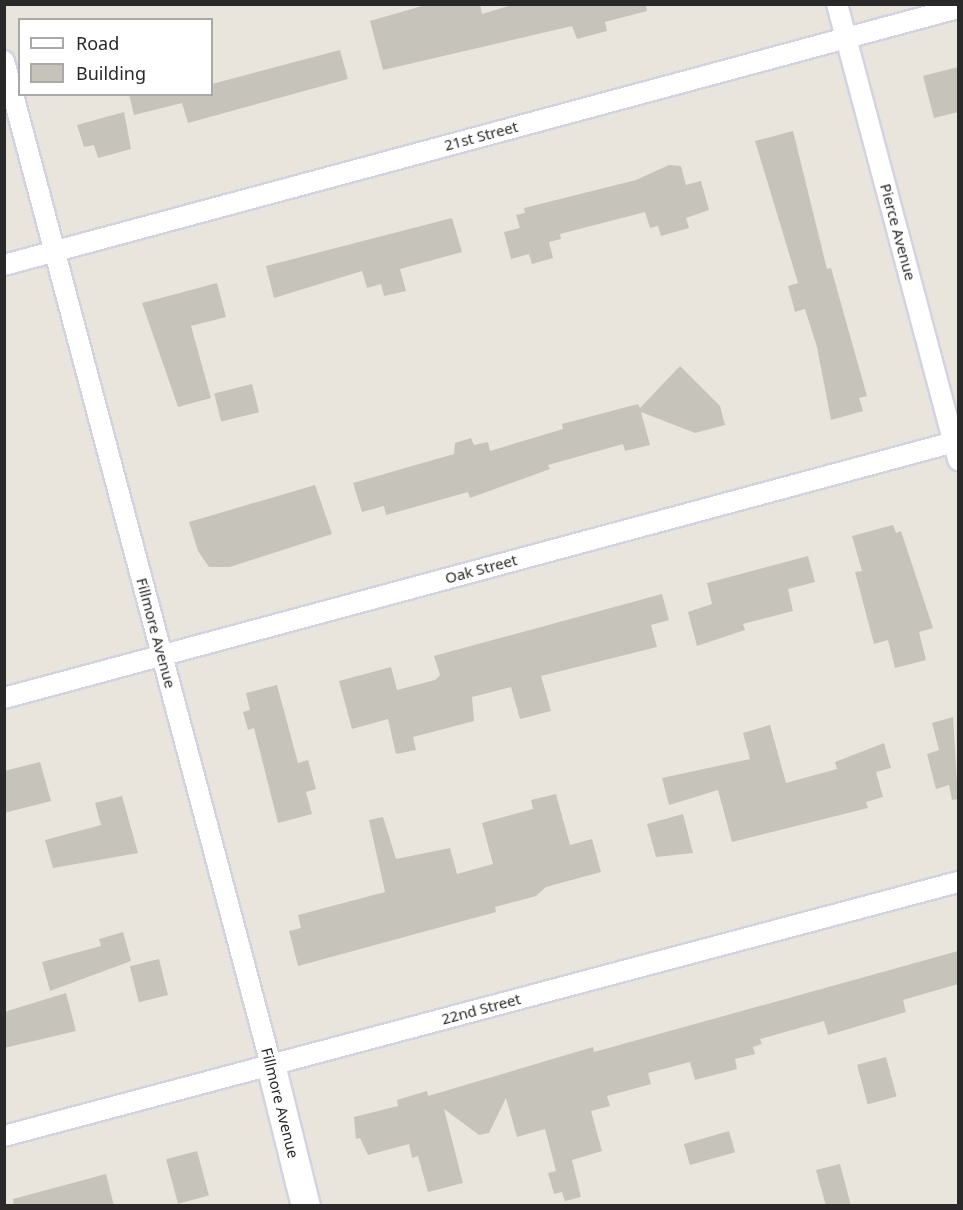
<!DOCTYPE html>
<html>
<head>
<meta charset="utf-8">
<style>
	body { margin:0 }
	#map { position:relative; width:963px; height:1210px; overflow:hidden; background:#eae5dc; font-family:"Noto Sans",sans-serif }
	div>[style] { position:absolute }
	.building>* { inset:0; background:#c6c3bb; transform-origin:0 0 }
	.roads { filter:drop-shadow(2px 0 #d1d3e1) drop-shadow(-2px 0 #d1d3e1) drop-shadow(0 2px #d1d3e1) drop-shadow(0 -2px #d1d3e1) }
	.street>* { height:20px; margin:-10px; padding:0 10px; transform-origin:10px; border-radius:10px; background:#fff }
	.secondary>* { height:28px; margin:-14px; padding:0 14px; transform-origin:14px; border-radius:14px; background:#fff }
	span { translate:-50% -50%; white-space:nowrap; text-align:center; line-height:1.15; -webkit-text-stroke:4.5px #fff; paint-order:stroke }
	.street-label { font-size:15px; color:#292929 }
	.frame { position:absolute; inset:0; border:6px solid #292929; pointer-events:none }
	.legend { position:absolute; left:18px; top:18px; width:195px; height:78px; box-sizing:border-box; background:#fff; border:2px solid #a9a9a9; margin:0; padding:8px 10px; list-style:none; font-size:18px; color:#292929 }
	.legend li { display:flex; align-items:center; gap:12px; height:30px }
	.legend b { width:30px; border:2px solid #a9a9a9 }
</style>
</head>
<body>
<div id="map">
	<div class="building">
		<i style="clip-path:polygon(429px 4px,480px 4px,482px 14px,515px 4px,646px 4px,647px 11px,605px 22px,607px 31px,577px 39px,572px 26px,383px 70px,370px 21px)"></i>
		<i style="clip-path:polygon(340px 50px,348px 79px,188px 123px,182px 103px,134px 115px,129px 94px,212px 94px,212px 84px)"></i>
		<i style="clip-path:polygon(958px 67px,958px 112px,934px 118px,923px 76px)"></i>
		<i style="clip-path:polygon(124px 112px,131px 149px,98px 158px,94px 145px,84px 147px,77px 125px)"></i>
		<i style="clip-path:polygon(793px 131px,827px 269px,831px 268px,867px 396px,859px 398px,863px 411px,831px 420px,817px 347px,805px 309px,795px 312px,788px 286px,798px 283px,755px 141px)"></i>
		<i style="clip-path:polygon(669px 165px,681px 166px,686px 185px,701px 181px,709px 210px,686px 218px,689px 228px,661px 236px,658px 226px,650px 228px,645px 212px,560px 234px,561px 239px,549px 242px,553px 258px,532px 264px,529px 254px,511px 259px,504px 232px,520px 228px,516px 215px,525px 213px,524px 208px,636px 180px)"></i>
		<i style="clip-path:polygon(452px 218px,462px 252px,400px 269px,406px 291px,384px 296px,381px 284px,367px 288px,362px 271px,274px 298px,266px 266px)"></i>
		<i style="clip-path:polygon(217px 283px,226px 317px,191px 326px,211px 398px,178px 407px,142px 303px)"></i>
		<i style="clip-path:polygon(680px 366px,720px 406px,725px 425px,695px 433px,641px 412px,650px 445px,625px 451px,623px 444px,548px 465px,550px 469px,470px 498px,468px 492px,386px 515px,384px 506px,362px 512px,353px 483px,454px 454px,455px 443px,471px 438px,474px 445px,488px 442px,490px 451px,563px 429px,562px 424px,638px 404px,640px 408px)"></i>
		<i style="left:252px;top:384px;width:29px;height:39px;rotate:76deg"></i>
		<i style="clip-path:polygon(315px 485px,332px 534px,230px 567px,209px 567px,198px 551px,189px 522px)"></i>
		<i style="clip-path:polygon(893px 525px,896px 533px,901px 531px,933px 628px,919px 632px,926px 660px,895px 668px,888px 640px,874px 644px,855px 572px,862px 571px,852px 536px)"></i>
		<i style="clip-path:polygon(808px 556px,815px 582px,788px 589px,793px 611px,743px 624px,745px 630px,697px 646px,688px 612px,712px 604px,707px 583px)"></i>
		<i style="clip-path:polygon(662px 594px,669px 620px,651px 625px,657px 647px,541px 676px,551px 711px,520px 719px,511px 687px,472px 697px,474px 721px,413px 737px,416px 750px,396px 754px,388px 719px,352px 729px,339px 681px,391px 667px,397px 690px,435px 680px,440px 675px,434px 656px)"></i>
		<i style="clip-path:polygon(277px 685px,298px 763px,308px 760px,316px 789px,306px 792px,312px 814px,278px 823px,254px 728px,248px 730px,243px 712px,250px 710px,246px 693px)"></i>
		<i style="clip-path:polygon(953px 717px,958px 799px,952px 800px,949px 785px,936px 789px,927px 754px,939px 750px,932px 723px)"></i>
		<i style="clip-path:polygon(770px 725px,786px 783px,837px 769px,835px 762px,884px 743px,891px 768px,876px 772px,883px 797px,866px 802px,868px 808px,732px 842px,718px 790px,669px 805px,662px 778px,750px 759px,743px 733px)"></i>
		<i style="clip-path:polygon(40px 762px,51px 801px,4px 813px,4px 771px)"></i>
		<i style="clip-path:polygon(556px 794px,570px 845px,592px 839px,601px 872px,546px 887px,536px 896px,495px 907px,496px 912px,298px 966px,289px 931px,301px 928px,298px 915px,385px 892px,369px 820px,383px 817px,396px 859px,450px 848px,457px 874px,493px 864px,482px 823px,533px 809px,531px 800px)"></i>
		<i style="clip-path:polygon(122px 796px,138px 853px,53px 868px,45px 840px,101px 825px,95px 803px)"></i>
		<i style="clip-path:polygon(683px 814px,693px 853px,656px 857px,647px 824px)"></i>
		<i style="clip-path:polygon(123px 932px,131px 961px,50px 991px,42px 962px,101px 946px,99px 939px)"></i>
		<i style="clip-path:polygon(958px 951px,958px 984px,903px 1000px,906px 1012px,828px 1035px,824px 1021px,760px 1039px,762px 1044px,753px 1047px,755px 1054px,735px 1059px,737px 1069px,695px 1080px,690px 1062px,648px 1073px,651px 1084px,607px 1096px,610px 1106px,591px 1111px,602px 1151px,572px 1160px,581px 1197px,565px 1201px,562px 1192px,554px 1194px,548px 1173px,556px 1171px,545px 1129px,517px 1137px,506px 1098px,489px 1133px,479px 1135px,444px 1109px,463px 1183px,428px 1192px,418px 1156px,412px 1158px,409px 1144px,368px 1155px,360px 1138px,356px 1139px,354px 1117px,398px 1106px,397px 1100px,427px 1091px,428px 1096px,593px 1047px,594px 1052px)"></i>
		<i style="left:159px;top:959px;width:37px;height:30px;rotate:76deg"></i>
		<i style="clip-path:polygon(66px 993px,76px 1031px,4px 1048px,4px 1012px)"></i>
		<i style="left:886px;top:1057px;width:41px;height:30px;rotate:75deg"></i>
		<i style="left:729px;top:1131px;width:22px;height:47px;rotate:74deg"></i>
		<i style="left:197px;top:1151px;width:46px;height:32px;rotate:75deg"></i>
		<i style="clip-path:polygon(840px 1164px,851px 1206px,826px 1206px,816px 1170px)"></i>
		<i style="clip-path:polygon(106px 1174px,114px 1206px,14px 1206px,13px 1199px)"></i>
	</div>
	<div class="roads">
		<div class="street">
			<i style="left:837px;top:4px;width:472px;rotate:75.1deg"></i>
			<i style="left:4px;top:61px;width:1039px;rotate:75.11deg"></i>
			<i style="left:4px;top:265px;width:988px;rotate:-15.08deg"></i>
			<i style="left:4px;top:698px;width:988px;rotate:-15.08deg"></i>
			<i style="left:4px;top:1136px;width:987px;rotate:-14.91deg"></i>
		</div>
		<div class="secondary">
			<i style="left:271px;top:1065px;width:145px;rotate:76.1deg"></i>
		</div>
	</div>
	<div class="street-label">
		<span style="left:481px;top:136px;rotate:-15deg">21st Street</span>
		<span style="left:898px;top:232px;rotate:75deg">Pierce Avenue</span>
		<span style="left:481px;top:569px;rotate:-15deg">Oak Street</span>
		<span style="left:156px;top:633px;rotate:75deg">Fillmore Avenue</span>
		<span style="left:481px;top:1009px;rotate:-15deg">22nd Street</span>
		<span style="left:280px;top:1103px;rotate:76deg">Fillmore Avenue</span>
	</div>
	<div class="frame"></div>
	<ul class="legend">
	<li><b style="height:8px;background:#fff"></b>Road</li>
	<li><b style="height:16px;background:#c6c3bb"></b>Building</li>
	</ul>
</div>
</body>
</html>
